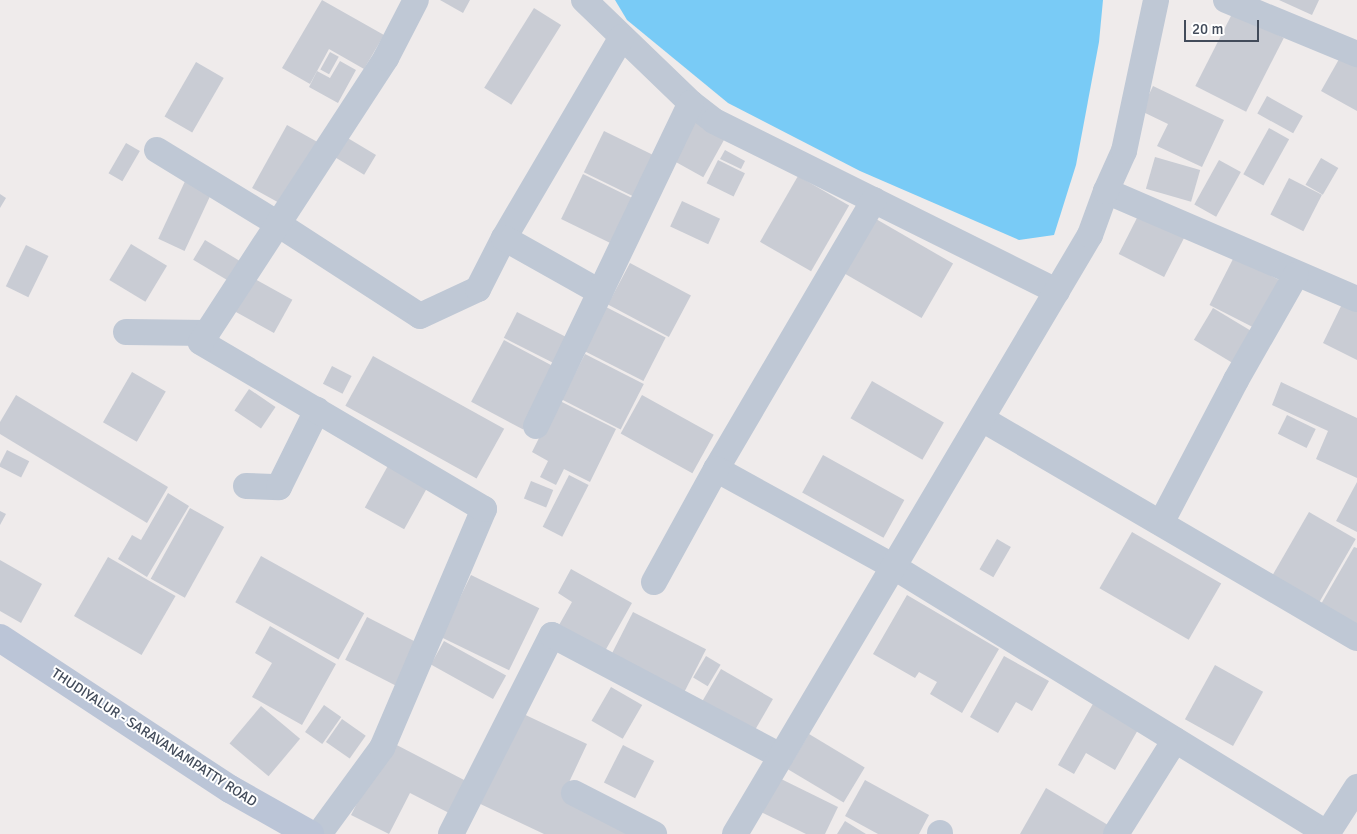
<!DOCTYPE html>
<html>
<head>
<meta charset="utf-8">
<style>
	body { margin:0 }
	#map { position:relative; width:1357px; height:834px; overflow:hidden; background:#efebeb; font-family:Signika,sans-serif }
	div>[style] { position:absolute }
	.water>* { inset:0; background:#79cbf6 }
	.building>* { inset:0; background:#c9ccd4; transform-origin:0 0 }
	.minor>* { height:26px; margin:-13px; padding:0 13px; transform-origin:13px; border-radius:13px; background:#bfc8d5 }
	.secondary>* { height:28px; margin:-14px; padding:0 14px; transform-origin:14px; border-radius:14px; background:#bbc5d7 }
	span { translate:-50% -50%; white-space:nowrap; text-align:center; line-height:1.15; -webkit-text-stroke:4px #fff; paint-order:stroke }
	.street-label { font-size:14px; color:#424b5a }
	.scale { position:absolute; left:1184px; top:20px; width:75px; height:22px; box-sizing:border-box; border:2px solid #424b5a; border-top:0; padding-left:6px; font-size:15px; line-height:18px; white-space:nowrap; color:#424b5a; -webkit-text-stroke:4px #fff; paint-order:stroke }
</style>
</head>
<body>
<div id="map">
	<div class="water">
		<i style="clip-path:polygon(615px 0,1103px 0,1099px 42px,1076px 165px,1054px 235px,1019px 240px,860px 171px,728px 103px,627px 20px)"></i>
	</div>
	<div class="building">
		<i style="clip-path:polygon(322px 0,384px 35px,364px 69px,329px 49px,310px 84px,282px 68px)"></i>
		<i style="clip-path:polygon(440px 0,470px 0,463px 13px)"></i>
		<i style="clip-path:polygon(1279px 0,1319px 0,1312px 15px)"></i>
		<i style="left:534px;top:8px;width:32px;height:94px;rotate:32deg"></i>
		<i style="left:1233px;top:12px;width:57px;height:83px;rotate:27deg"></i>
		<i style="left:330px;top:52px;width:10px;height:20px;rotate:29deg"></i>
		<i style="clip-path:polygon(1343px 52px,1357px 60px,1357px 111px,1321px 91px)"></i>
		<i style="clip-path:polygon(340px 61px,356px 70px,338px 103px,309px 87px,317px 71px,330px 78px)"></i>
		<i style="left:196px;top:62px;width:32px;height:63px;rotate:30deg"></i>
		<i style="clip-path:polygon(1153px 86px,1224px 120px,1202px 167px,1157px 146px,1168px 124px,1141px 111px)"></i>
		<i style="left:1267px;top:96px;width:41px;height:20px;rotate:29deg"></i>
		<i style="left:695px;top:120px;width:35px;height:46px;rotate:29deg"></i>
		<i style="left:287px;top:125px;width:41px;height:72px;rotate:29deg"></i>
		<i style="left:1269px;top:128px;width:23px;height:53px;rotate:29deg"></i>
		<i style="left:604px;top:131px;width:57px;height:46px;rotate:26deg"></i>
		<i style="left:346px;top:137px;width:35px;height:23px;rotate:31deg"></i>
		<i style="left:126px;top:143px;width:16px;height:35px;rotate:30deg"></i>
		<i style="clip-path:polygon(725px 150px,745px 161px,741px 169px,720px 159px)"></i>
		<i style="left:1155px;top:157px;width:47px;height:33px;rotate:16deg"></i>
		<i style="left:1321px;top:158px;width:20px;height:31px;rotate:30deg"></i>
		<i style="left:718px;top:160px;width:30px;height:26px;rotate:26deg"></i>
		<i style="left:1219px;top:160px;width:25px;height:51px;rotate:29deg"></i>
		<i style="left:583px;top:174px;width:57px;height:50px;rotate:26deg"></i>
		<i style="left:798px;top:176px;width:59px;height:76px;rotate:30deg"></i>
		<i style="left:187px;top:177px;width:29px;height:68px;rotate:25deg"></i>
		<i style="left:1289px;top:178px;width:37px;height:41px;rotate:27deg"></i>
		<i style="clip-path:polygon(0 194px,6px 198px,0 208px)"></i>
		<i style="left:682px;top:201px;width:42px;height:28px;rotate:25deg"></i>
		<i style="left:1140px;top:212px;width:51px;height:47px;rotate:27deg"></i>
		<i style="left:876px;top:219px;width:89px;height:63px;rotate:30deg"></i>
		<i style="left:205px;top:240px;width:43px;height:23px;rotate:31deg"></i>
		<i style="left:131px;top:244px;width:42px;height:42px;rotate:31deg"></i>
		<i style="left:26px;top:245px;width:25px;height:46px;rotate:26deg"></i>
		<i style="left:1234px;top:257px;width:55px;height:54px;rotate:27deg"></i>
		<i style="left:630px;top:263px;width:69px;height:47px;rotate:28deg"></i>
		<i style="left:253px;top:278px;width:45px;height:38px;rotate:29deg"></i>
		<i style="clip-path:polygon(1345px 298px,1357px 304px,1357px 360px,1323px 343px)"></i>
		<i style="left:606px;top:307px;width:67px;height:49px;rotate:27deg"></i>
		<i style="left:1213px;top:308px;width:49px;height:37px;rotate:31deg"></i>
		<i style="left:517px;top:312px;width:59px;height:29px;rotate:27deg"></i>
		<i style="left:504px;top:340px;width:59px;height:70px;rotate:28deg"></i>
		<i style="left:585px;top:354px;width:66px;height:51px;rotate:27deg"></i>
		<i style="left:373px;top:356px;width:150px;height:57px;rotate:29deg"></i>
		<i style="left:332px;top:366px;width:22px;height:20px;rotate:27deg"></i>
		<i style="left:132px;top:372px;width:39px;height:58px;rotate:30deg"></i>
		<i style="left:872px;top:381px;width:83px;height:43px;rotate:30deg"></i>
		<i style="clip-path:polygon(1281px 382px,1357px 418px,1357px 478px,1316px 459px,1328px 431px,1272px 405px)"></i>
		<i style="left:249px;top:389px;width:32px;height:26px;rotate:34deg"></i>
		<i style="clip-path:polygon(16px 395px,168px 487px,147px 523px,0 434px,0 422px)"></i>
		<i style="left:642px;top:395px;width:82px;height:44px;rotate:29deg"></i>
		<i style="clip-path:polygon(558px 400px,616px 429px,590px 482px,564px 469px,556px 485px,540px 477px,548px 461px,532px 452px)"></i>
		<i style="left:1287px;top:415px;width:32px;height:21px;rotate:26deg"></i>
		<i style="left:7px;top:450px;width:25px;height:18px;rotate:27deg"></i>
		<i style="left:823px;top:455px;width:93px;height:43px;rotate:29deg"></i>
		<i style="left:390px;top:462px;width:45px;height:52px;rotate:29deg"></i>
		<i style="left:569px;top:475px;width:22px;height:58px;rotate:27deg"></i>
		<i style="left:531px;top:481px;width:24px;height:19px;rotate:22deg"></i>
		<i style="clip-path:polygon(1357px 482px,1357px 532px,1336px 521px)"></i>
		<i style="clip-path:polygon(168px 493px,189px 506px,147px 577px,118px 559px,132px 535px,141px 540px)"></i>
		<i style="left:190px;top:508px;width:39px;height:81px;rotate:29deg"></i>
		<i style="clip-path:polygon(0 511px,6px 514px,0 525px)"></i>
		<i style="left:1309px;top:512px;width:54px;height:73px;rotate:30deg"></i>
		<i style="left:1132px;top:532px;width:103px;height:65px;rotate:30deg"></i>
		<i style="left:997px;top:539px;width:16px;height:35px;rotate:30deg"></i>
		<i style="clip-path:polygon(1354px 547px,1357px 548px,1357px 624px,1321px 604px)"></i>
		<i style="left:261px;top:556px;width:118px;height:53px;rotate:29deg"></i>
		<i style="left:108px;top:557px;width:78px;height:68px;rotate:30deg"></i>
		<i style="clip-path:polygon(0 560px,42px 584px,21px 623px,0 611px)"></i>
		<i style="clip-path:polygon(571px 569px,632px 603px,605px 651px,559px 625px,572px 602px,558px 593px)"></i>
		<i style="left:471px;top:575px;width:76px;height:69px;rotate:26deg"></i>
		<i style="clip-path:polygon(907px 595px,999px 649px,962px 713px,930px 694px,937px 682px,919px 672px,915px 678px,873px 654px)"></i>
		<i style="left:633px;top:612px;width:82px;height:49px;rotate:27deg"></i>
		<i style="left:367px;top:617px;width:56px;height:48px;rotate:27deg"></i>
		<i style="clip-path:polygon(270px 626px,336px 664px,302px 725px,252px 697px,272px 663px,255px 653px)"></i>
		<i style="left:444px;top:641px;width:71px;height:27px;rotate:29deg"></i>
		<i style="left:706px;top:656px;width:17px;height:25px;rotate:31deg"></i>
		<i style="clip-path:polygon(1004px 656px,1049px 681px,1032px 711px,1016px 702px,998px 733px,970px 717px)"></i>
		<i style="left:1215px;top:665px;width:55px;height:62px;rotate:29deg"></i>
		<i style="left:721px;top:669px;width:60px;height:42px;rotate:30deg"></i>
		<i style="left:611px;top:687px;width:36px;height:39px;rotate:30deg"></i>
		<i style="clip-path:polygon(1094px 702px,1139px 728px,1115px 770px,1086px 753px,1074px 774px,1058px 765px)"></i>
		<i style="left:324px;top:705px;width:21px;height:33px;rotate:35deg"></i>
		<i style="left:261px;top:706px;width:51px;height:49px;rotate:40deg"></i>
		<i style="clip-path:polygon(515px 710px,587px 744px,563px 795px,645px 834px,544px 834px,472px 800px)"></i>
		<i style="left:342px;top:719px;width:29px;height:28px;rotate:35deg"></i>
		<i style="left:809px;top:734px;width:65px;height:41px;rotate:31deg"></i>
		<i style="clip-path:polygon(389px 741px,466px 781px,449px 813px,410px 793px,389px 834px,351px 815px)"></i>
		<i style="left:623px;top:745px;width:35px;height:42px;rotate:27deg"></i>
		<i style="clip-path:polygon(777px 777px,838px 807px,825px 834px,806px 834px,761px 812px)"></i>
		<i style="clip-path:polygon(865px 780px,929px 815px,919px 834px,878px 834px,845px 816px)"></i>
		<i style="clip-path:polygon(1046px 788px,1108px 825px,1103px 834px,1020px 834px)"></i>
		<i style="clip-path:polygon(845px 821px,866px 834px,837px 834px)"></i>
	</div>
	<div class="minor">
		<i style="left:584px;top:0;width:149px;rotate:43.9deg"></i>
		<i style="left:691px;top:103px;width:29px;rotate:38deg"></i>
		<i style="left:714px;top:121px;width:383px;rotate:26.4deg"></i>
		<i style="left:1226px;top:0;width:142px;rotate:22.4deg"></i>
		<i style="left:157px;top:150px;width:142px;rotate:31.4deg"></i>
		<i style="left:278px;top:224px;width:169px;rotate:32.9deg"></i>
		<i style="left:420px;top:316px;width:64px;rotate:-25deg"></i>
		<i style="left:478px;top:289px;width:57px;rotate:-63deg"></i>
		<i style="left:504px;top:238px;width:233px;rotate:-59.6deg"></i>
		<i style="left:1106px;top:191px;width:273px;rotate:23.3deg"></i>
		<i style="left:874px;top:200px;width:312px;rotate:120.4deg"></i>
		<i style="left:716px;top:469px;width:203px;rotate:28.8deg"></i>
		<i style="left:894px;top:567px;width:510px;rotate:31.6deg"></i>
		<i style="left:504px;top:238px;width:110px;rotate:29.4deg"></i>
		<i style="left:126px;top:332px;width:81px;rotate:0.7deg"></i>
		<i style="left:982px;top:419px;width:434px;rotate:30.3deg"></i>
		<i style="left:536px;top:426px;width:358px;rotate:-64.4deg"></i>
		<i style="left:246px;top:486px;width:33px;rotate:2deg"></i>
		<i style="left:279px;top:487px;width:86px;rotate:-63.7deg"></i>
		<i style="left:1161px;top:523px;width:161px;rotate:-62.3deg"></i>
		<i style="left:1236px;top:380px;width:121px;rotate:-60.3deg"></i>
		<i style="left:654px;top:582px;width:129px;rotate:-61.2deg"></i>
		<i style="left:574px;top:793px;width:90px;rotate:27.1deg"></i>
		<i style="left:319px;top:834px;width:107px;rotate:-53.8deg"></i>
		<i style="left:382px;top:748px;width:260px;rotate:-66.9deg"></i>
		<i style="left:484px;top:509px;width:329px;rotate:-149.5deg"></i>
		<i style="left:201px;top:342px;width:339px;rotate:-56.9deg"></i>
		<i style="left:386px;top:58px;width:65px;rotate:-62.7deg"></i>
		<i style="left:451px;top:834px;width:223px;rotate:-63.1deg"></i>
		<i style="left:552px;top:635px;width:259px;rotate:27.9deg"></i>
		<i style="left:735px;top:834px;width:696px;rotate:-59.35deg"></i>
		<i style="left:1090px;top:235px;width:47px;rotate:-70deg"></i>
		<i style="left:1106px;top:191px;width:44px;rotate:-65.8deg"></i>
		<i style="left:1124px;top:151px;width:154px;rotate:-78deg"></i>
		<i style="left:940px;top:834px;width:1px;rotate:-90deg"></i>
		<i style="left:1116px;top:834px;width:111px;rotate:-57.9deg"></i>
		<i style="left:1327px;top:834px;width:56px;rotate:-57.4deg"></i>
	</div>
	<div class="secondary">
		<i style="left:0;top:638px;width:275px;rotate:33.3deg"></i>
		<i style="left:230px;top:789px;width:92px;rotate:29.4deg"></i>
	</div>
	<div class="street-label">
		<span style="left:154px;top:738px;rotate:33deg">THUDIYALUR - SARAVANAMPATTY ROAD</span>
	</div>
	<div class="scale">20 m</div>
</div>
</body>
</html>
